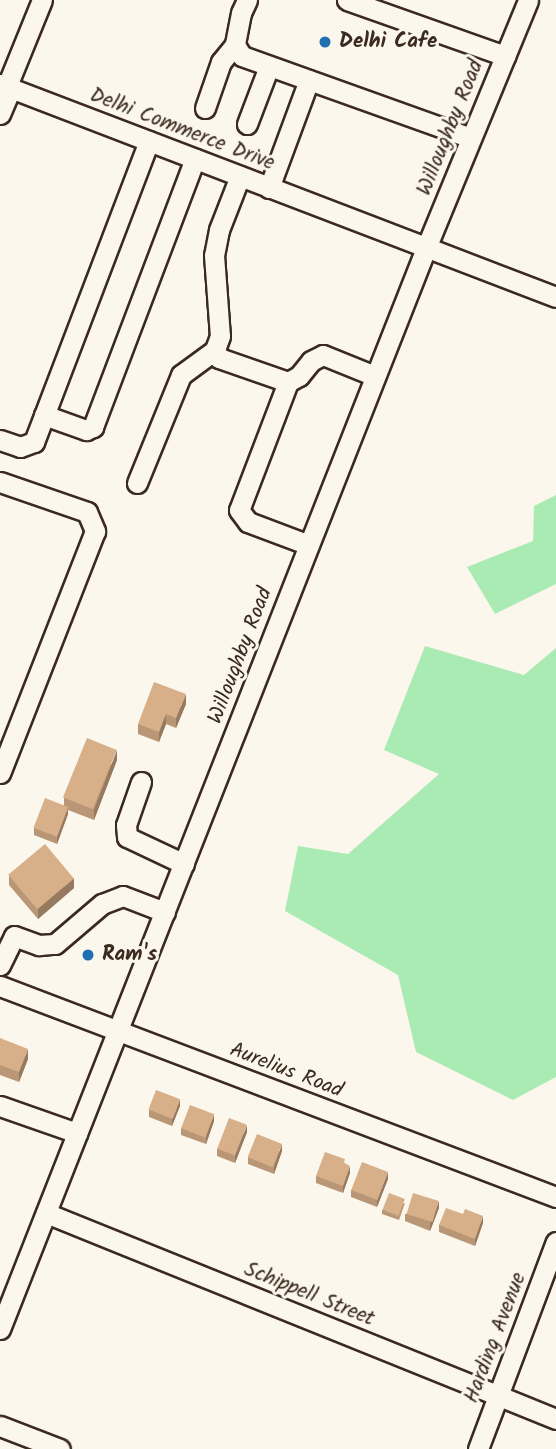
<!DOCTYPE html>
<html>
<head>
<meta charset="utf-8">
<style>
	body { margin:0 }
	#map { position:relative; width:556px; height:1449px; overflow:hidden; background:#fbf7ec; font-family:Kalam,sans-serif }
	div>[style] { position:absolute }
	.green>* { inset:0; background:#aaebb3 }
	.roads { filter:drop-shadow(2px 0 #3b2a1e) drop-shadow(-2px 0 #3b2a1e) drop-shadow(0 2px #3b2a1e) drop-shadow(0 -2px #3b2a1e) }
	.minor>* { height:19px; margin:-9.5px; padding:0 9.5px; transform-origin:9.5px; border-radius:9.5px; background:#fbf7ec }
	.wall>* { inset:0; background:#b99676 }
	.shaded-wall>* { inset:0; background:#967a60 }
	.building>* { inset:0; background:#d7af89; transform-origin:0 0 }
	.dots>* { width:19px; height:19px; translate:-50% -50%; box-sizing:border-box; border:4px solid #fbf7ec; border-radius:50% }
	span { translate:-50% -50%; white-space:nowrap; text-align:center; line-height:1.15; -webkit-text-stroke:6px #fbf7ec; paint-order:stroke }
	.poi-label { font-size:21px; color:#3b2a1e; font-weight:700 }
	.left { translate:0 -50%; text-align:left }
	.street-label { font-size:21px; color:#3b2a1e }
</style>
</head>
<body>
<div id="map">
	<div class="green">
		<i style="clip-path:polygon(556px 495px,556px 584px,495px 614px,467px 567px,533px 541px,534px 506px)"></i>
		<i style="clip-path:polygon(425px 646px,524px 675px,556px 648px,556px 1077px,513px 1100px,416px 1052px,398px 975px,285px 911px,298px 846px,348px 854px,439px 774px,384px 750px)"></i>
	</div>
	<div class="roads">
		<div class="minor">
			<i style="left:247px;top:0;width:14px;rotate:115deg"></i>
			<i style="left:241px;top:13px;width:33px;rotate:101deg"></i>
			<i style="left:235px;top:45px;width:13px;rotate:58deg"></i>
			<i style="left:242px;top:56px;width:243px;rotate:19.7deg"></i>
			<i style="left:347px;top:0;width:168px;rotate:19.5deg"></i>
			<i style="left:0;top:84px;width:595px;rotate:20.96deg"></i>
			<i style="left:7px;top:86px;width:93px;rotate:-67.9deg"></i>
			<i style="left:205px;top:108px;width:49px;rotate:-70.8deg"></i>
			<i style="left:221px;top:62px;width:22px;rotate:-51deg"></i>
			<i style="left:0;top:114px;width:28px;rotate:-67deg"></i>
			<i style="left:247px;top:124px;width:62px;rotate:-69.2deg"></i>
			<i style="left:240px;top:176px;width:58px;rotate:111.3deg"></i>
			<i style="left:219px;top:230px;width:25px;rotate:101deg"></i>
			<i style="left:214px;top:255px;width:81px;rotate:85.8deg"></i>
			<i style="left:220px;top:336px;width:15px;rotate:110deg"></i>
			<i style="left:215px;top:350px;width:9px;rotate:63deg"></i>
			<i style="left:219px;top:358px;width:73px;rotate:19.2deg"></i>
			<i style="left:288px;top:382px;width:13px;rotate:-29deg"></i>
			<i style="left:299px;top:376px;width:19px;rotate:-51deg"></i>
			<i style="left:311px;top:361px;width:13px;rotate:-27deg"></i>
			<i style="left:323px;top:355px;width:56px;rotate:22deg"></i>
			<i style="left:269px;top:188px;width:115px;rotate:-69.7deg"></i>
			<i style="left:288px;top:382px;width:137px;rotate:110.9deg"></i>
			<i style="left:239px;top:510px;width:15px;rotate:53deg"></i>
			<i style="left:248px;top:522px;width:65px;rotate:20.7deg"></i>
			<i style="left:44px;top:415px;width:45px;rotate:19.7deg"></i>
			<i style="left:86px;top:430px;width:8px;rotate:-23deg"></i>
			<i style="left:93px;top:427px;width:287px;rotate:-69.2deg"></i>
			<i style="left:0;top:440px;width:21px;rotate:19deg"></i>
			<i style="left:20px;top:447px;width:15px;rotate:-20deg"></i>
			<i style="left:34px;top:442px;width:322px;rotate:-69.1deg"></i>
			<i style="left:0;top:482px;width:92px;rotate:19deg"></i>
			<i style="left:87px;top:512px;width:21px;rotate:67deg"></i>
			<i style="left:95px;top:531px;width:260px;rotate:111.4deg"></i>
			<i style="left:137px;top:483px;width:117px;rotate:-67.8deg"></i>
			<i style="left:181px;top:375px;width:42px;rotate:-36.3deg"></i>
			<i style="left:141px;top:782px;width:46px;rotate:109.2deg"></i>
			<i style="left:126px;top:825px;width:12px;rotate:85deg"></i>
			<i style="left:127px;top:837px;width:63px;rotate:25.3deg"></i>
			<i style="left:0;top:965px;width:32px;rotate:-64deg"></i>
			<i style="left:14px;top:936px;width:27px;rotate:20deg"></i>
			<i style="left:39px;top:945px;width:16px;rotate:-4deg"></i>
			<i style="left:55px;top:944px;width:62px;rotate:-40.4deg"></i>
			<i style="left:102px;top:904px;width:22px;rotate:-21deg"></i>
			<i style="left:123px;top:896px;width:45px;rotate:20.9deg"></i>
			<i style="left:0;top:986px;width:595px;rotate:20.78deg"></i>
			<i style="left:0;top:1106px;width:82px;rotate:19.3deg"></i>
			<i style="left:46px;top:1213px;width:550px;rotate:21.99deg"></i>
			<i style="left:0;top:1329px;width:1162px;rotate:-68.49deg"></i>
			<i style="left:426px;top:248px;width:268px;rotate:-67.6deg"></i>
			<i style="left:0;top:1426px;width:64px;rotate:21deg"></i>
			<i style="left:478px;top:1449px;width:221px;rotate:-69.4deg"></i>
		</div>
	</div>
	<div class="wall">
		<i style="clip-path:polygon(186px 704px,176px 728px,166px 724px,159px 742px,138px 734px,138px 724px)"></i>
		<i style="clip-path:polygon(117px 760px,94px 820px,68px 810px,68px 814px,57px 844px,34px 835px,34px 828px,64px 805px,64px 798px)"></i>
		<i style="clip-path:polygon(9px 875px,74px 888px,38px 919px,9px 885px)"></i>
		<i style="clip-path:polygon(0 1038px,28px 1059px,19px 1082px,0 1075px)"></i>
		<i style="clip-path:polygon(180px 1106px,172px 1126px,149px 1117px,149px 1110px)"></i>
		<i style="clip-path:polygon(214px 1121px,206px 1144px,181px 1135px,181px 1128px)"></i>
		<i style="clip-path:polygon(247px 1132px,235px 1163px,217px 1156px,217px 1149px)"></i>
		<i style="clip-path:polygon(282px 1151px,274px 1174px,248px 1164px,248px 1157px)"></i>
		<i style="clip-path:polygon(345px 1163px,350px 1173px,343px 1193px,316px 1183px,316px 1176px)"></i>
		<i style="clip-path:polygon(388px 1179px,377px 1207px,351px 1197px,351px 1190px)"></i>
		<i style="clip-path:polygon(405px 1203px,399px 1220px,382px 1214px,382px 1210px)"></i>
		<i style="clip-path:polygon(439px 1208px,430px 1231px,405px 1221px,405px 1214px)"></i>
		<i style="clip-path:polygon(483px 1223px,475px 1246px,439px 1232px,439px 1225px)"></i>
	</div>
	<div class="shaded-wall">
		<i style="clip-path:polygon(186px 694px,186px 704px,176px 728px,176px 718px)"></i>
		<i style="clip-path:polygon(166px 714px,166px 724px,159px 742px,159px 732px)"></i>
		<i style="clip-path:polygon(117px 750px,117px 760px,94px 820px,94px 810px)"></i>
		<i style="clip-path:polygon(68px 807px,68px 814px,57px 844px,57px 837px)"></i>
		<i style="clip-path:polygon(74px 878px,74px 888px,38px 919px,38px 909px)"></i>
		<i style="clip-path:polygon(28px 1049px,28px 1059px,19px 1082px,19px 1072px)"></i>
		<i style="clip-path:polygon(180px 1099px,180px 1106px,172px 1126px,172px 1119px)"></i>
		<i style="clip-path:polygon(214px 1114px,214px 1121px,206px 1144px,206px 1137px)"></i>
		<i style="clip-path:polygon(247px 1125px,247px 1132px,235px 1163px,235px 1156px)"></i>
		<i style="clip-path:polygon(282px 1144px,282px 1151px,274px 1174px,274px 1167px)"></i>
		<i style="clip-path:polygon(350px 1166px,350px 1173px,343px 1193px,343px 1186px)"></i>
		<i style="clip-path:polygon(388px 1172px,388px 1179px,377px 1207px,377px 1200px)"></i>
		<i style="clip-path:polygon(439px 1201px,439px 1208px,430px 1231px,430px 1224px)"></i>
		<i style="clip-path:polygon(483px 1216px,483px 1223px,475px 1246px,475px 1239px)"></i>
	</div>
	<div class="building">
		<i style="clip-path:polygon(154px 682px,186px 694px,176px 718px,166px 714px,159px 732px,138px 724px)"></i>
		<i style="left:87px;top:738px;width:32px;height:64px;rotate:22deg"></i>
		<i style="left:45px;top:798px;width:25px;height:32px;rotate:21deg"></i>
		<i style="left:45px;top:844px;width:45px;height:48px;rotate:50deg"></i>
		<i style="clip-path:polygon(0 1038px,28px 1049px,19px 1072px,0 1065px)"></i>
		<i style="left:156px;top:1090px;width:26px;height:21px;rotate:21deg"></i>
		<i style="left:190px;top:1105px;width:26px;height:25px;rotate:21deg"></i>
		<i style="left:229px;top:1118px;width:19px;height:33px;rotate:21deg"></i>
		<i style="left:257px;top:1134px;width:27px;height:25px;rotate:22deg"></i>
		<i style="clip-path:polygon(325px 1152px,345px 1159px,344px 1163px,350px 1166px,343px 1186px,316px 1176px)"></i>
		<i style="left:362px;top:1162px;width:28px;height:30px;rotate:21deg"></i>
		<i style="left:389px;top:1193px;width:17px;height:18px;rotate:21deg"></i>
		<i style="left:413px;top:1193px;width:27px;height:22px;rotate:17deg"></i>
		<i style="clip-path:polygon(446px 1208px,463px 1214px,465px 1209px,483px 1216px,475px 1239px,439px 1225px)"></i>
	</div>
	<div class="dots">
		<i style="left:325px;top:42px;background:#1f6fb2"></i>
		<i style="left:88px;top:955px;background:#1f6fb2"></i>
	</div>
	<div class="poi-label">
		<span class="left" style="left:339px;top:42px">Delhi Cafe</span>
		<span class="left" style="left:102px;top:955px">Ram's</span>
	</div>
	<div class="street-label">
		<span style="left:451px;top:128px;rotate:-68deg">Willoughby Road</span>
		<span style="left:182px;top:130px;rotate:21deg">Delhi Commerce Drive</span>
		<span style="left:241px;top:656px;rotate:-69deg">Willoughby Road</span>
		<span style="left:286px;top:1071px;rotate:21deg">Aurelius Road</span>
		<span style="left:309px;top:1295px;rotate:22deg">Schippell Street</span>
		<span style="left:496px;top:1338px;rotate:-69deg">Harding Avenue</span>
	</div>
</div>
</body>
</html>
